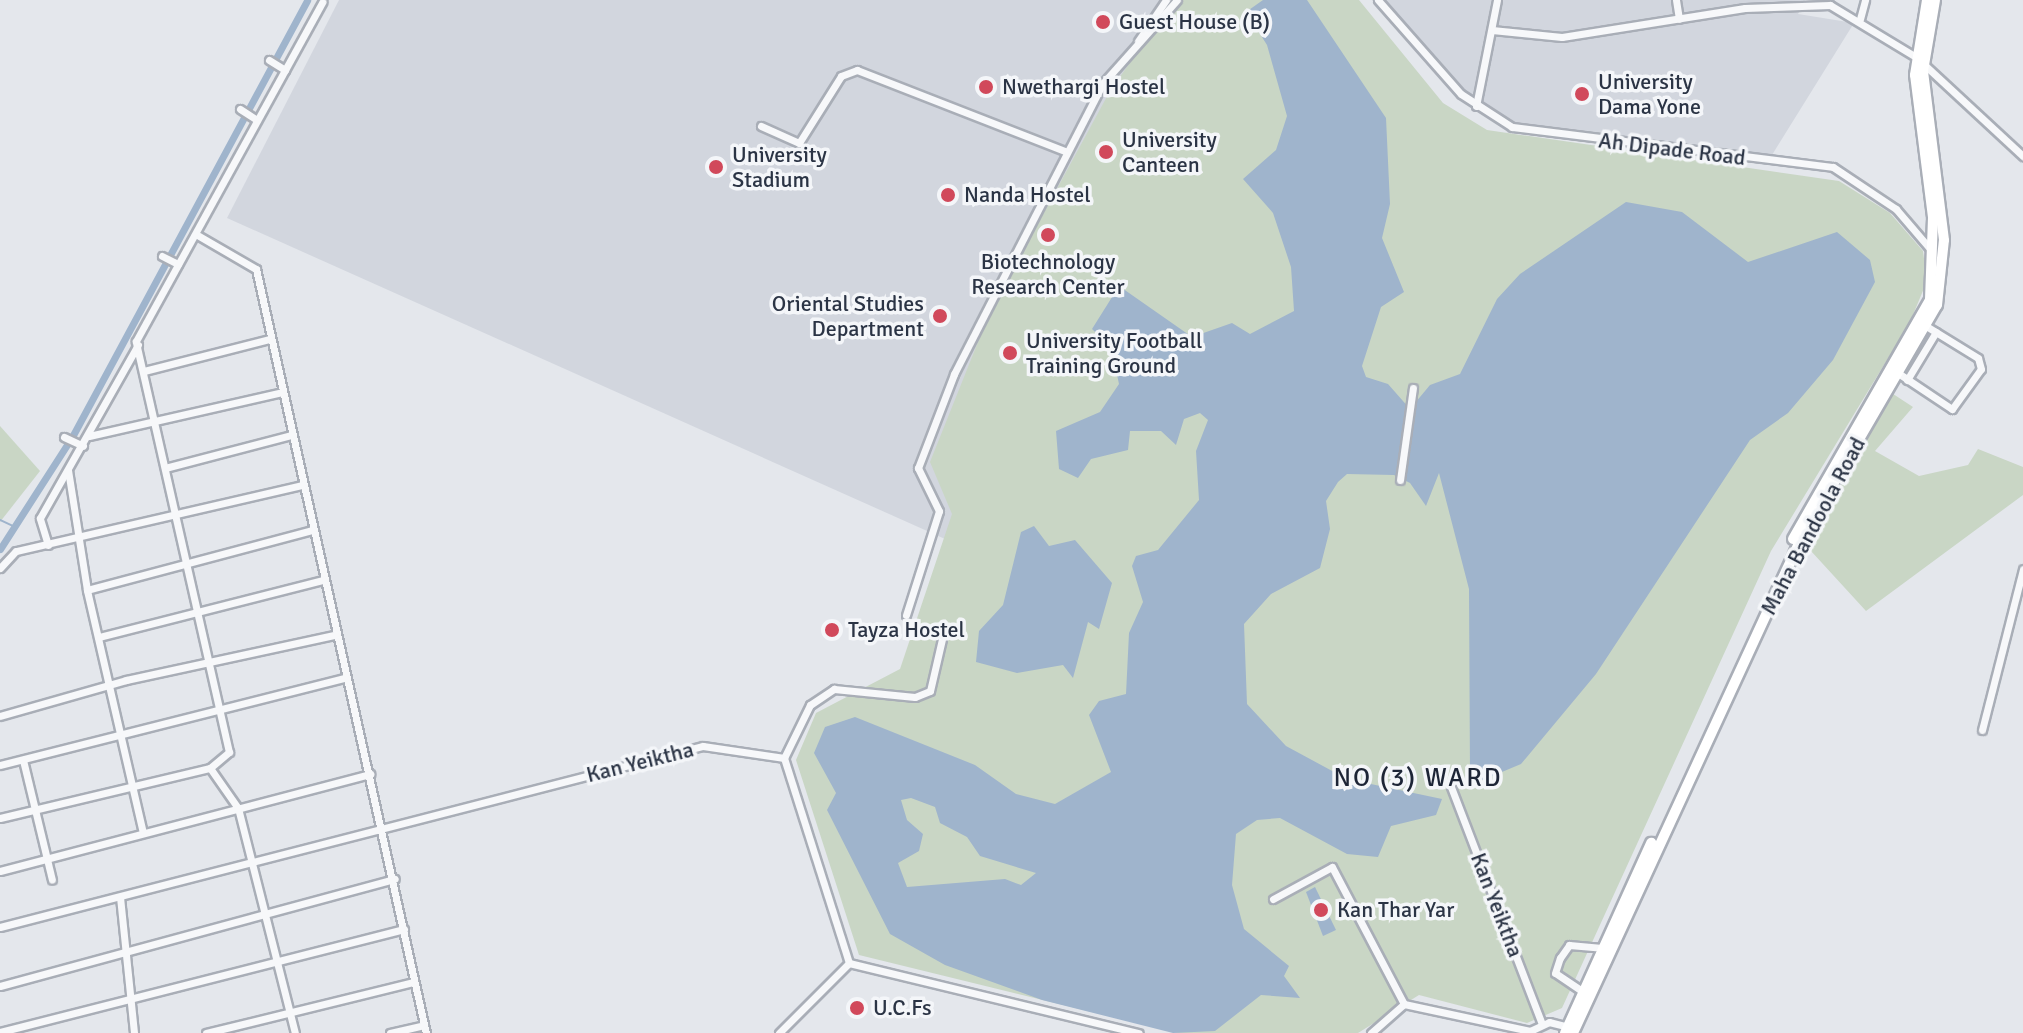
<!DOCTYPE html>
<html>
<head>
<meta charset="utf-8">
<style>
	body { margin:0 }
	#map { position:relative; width:2023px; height:1033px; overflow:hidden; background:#e4e7ec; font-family:Signika,sans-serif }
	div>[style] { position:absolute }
	.built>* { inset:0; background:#d2d6de }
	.green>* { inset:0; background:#c9d6c5 }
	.water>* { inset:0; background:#9fb4cc }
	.stream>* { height:2px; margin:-1px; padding:0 1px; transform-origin:1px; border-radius:1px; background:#9fb4cc }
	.canal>* { height:7px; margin:-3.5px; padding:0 3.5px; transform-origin:3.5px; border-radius:3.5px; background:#9fb4cc }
	.roads { filter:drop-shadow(2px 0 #a9aeb7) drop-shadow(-2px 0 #a9aeb7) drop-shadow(0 2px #a9aeb7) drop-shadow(0 -2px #a9aeb7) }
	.minor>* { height:7px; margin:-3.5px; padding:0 3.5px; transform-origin:3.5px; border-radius:3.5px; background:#f7f8fa }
	.secondary>* { height:10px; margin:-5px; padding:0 5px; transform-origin:5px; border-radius:5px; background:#fff }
	.dots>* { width:22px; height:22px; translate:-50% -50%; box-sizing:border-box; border:4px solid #f4f6f9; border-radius:50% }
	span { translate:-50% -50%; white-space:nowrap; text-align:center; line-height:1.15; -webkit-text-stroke:7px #f4f6f9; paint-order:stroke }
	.poi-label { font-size:22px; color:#2b3445 }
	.left { translate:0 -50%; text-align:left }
	.right { translate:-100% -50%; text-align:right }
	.street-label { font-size:22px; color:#2b3445 }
	.quarter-label { font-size:26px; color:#1d2536; letter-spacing:2px }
</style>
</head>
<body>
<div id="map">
	<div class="built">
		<i style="clip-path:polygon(339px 0,1249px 0,954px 543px,227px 218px)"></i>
		<i style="clip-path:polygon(1384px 0,1805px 0,1798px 14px,1854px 23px,1772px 155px,1512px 123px,1467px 92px)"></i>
	</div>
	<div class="green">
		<i style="clip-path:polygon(1174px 0,1359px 0,1443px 103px,1487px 130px,1839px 181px,1890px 213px,1923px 251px,1927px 281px,1910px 322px,1771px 551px,1562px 1008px,1527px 1023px,1419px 995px,1358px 1033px,1178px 1033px,859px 955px,796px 760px,816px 713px,900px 669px,952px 514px,930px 462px,990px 312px,1110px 91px)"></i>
		<i style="clip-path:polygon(1887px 390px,1913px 407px,1875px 451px,1919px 476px,1968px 465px,1978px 449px,2023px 467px,2023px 495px,1866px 611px,1800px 539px)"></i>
		<i style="clip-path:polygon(0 426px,40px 471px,0 522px)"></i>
	</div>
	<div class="water">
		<i style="clip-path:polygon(evenodd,1263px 0,1307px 0,1386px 118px,1390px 204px,1382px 238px,1404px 292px,1381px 307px,1362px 366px,1366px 377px,1388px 384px,1410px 409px,1430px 385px,1460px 374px,1497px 299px,1520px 274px,1626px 202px,1682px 212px,1748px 262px,1837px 232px,1870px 260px,1875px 282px,1833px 360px,1788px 413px,1750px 440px,1596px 674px,1521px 764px,1478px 782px,1470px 774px,1469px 589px,1439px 473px,1426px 506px,1410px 483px,1394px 475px,1347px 474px,1338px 482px,1326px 501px,1330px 529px,1320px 568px,1271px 594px,1244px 624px,1247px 704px,1286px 746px,1347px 779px,1442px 799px,1436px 815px,1391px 826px,1378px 857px,1347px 854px,1280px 818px,1257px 820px,1236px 834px,1232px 885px,1244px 929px,1289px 966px,1284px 976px,1300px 998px,1261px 995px,1215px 1031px,1173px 1033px,1042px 1000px,945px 965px,890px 934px,827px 810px,836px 793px,814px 753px,825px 727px,855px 717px,975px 765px,1016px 794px,1055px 804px,1111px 772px,1089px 715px,1099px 701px,1126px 694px,1129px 633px,1143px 602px,1132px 566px,1136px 556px,1158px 550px,1199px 500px,1196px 451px,1208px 420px,1200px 413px,1184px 419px,1176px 445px,1161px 431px,1130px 431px,1128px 450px,1091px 459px,1078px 478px,1059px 469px,1056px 431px,1100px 412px,1119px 384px,1111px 347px,1092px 329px,1119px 286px,1192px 337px,1232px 323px,1250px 334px,1294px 311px,1291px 267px,1273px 213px,1243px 179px,1276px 150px,1287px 116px,1267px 45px,1246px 12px,1263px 0,911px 798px,935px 807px,940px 823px,967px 837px,980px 856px,1036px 873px,1021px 885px,1005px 879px,907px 887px,898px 863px,919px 851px,923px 834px,907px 820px,901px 800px,911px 798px)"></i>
		<i style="clip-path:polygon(1034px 526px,1049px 546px,1075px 540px,1112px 583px,1099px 629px,1088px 622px,1073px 678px,1063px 665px,1017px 673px,976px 662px,979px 631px,1003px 605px,1021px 532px)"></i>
		<i style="clip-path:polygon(1315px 887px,1336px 930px,1323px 936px,1306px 892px)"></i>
	</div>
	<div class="stream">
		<i style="left:0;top:520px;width:17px;rotate:25deg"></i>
	</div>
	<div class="canal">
		<i style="left:0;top:549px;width:133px;rotate:-57.3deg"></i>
		<i style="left:72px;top:437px;width:496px;rotate:-61.7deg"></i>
	</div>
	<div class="roads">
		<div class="minor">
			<i style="left:1378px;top:0;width:125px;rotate:48.6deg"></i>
			<i style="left:1461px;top:94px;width:61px;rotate:32.9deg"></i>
			<i style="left:1512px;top:127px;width:323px;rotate:7.1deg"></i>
			<i style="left:1833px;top:167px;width:76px;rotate:33.7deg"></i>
			<i style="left:1896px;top:209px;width:55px;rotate:49.4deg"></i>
			<i style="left:1676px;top:0;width:19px;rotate:81deg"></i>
			<i style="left:1860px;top:19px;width:20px;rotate:-75deg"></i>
			<i style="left:1492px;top:30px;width:70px;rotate:5.7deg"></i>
			<i style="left:1562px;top:37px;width:185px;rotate:-9deg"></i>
			<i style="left:1745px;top:8px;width:85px;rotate:-2deg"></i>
			<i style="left:1830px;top:5px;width:100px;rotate:31.2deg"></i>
			<i style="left:1916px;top:57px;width:146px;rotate:42.8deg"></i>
			<i style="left:1138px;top:41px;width:50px;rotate:-55.7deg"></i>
			<i style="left:269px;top:60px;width:19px;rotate:32deg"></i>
			<i style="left:1476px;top:106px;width:108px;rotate:-78.8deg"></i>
			<i style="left:240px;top:109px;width:20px;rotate:33deg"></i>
			<i style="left:761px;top:126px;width:42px;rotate:24.1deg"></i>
			<i style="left:799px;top:143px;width:79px;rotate:-57.9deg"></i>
			<i style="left:841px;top:76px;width:17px;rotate:-21deg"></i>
			<i style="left:857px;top:70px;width:225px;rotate:21.3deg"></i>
			<i style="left:199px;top:236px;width:66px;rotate:30.1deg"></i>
			<i style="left:256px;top:269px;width:783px;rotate:77.46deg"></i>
			<i style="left:162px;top:256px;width:18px;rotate:27deg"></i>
			<i style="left:144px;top:371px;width:130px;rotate:-14.3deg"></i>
			<i style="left:1898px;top:373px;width:65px;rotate:33.7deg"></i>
			<i style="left:1952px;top:409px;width:49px;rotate:-54.1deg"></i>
			<i style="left:1981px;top:369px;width:11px;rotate:-105deg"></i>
			<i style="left:1978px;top:358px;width:61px;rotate:-148.4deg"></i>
			<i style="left:1907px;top:380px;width:56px;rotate:-58.9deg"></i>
			<i style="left:89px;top:436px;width:198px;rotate:-12.8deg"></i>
			<i style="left:64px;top:437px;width:21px;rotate:25deg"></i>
			<i style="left:165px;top:468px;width:131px;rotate:-14.6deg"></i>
			<i style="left:68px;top:470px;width:121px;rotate:81deg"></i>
			<i style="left:1400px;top:480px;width:93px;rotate:-82deg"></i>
			<i style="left:48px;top:545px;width:28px;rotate:-107deg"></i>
			<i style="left:40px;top:518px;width:199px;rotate:-60.5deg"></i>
			<i style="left:0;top:568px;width:23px;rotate:-47deg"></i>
			<i style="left:16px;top:551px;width:294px;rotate:-13deg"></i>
			<i style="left:906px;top:615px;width:109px;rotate:-72.4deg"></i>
			<i style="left:939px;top:511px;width:48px;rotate:-116deg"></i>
			<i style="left:918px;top:468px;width:101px;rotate:-69deg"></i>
			<i style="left:954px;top:374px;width:327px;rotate:-62.9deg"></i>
			<i style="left:1103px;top:83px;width:111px;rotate:-48.3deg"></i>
			<i style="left:99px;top:637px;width:231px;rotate:-14.3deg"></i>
			<i style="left:0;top:716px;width:131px;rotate:-15.9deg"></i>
			<i style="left:126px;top:680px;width:214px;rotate:-12.2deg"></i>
			<i style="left:1982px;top:730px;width:166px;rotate:-75.7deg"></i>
			<i style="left:784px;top:758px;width:59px;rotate:-63.9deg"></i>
			<i style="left:810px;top:705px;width:29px;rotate:-34deg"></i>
			<i style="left:834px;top:689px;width:81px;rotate:5.6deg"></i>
			<i style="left:915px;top:697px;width:16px;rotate:-22deg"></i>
			<i style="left:930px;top:691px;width:53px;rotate:-77deg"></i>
			<i style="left:23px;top:760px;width:123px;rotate:76.4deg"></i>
			<i style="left:0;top:765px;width:356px;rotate:-14.2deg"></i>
			<i style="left:210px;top:768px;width:49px;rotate:55deg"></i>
			<i style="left:238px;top:808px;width:232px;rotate:75.8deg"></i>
			<i style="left:1451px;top:787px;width:254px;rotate:69deg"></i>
			<i style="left:0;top:818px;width:216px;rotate:-13.4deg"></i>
			<i style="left:210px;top:768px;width:25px;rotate:-40deg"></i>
			<i style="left:229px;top:752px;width:421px;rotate:-102.8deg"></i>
			<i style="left:136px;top:341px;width:387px;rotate:-61.2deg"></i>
			<i style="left:143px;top:833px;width:249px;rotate:-103deg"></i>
			<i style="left:87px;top:590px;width:233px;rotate:-14.9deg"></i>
			<i style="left:0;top:871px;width:383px;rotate:-14.7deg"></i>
			<i style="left:120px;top:897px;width:137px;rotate:84.1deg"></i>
			<i style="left:1273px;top:899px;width:67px;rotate:-28.5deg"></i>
			<i style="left:1332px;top:867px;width:155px;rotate:62.3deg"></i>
			<i style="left:0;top:927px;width:726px;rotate:-14.44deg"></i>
			<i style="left:703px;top:746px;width:82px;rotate:8.4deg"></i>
			<i style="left:784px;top:758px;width:215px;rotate:72.4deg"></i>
			<i style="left:849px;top:963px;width:298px;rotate:13.6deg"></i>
			<i style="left:0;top:986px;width:409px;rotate:-15.2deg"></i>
			<i style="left:1582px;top:991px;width:32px;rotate:-146deg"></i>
			<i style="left:1555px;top:973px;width:16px;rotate:-72deg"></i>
			<i style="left:1560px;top:958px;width:16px;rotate:-55deg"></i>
			<i style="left:1569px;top:945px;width:33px;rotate:5deg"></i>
			<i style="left:1530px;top:1031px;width:21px;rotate:-25deg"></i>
			<i style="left:1549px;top:1022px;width:21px;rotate:14deg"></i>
			<i style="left:0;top:1032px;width:417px;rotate:-14.3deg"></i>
			<i style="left:206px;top:1033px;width:214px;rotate:-13.8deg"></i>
			<i style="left:390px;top:1033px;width:35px;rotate:-13deg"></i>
			<i style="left:779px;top:1033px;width:99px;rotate:-45deg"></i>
			<i style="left:1371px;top:1033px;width:44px;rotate:-41.3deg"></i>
			<i style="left:1404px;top:1004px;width:129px;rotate:12.1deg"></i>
		</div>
		<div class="secondary">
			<i style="left:1793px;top:539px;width:275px;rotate:-60.2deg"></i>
			<i style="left:1930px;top:300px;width:83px;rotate:-87.9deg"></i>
			<i style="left:1933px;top:217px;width:143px;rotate:-97.2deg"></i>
			<i style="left:1915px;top:75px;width:76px;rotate:-80.9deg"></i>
			<i style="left:1565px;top:1033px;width:209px;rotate:-65.6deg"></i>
			<i style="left:1573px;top:1033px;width:542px;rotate:-65.23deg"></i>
			<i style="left:1800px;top:541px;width:273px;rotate:-59.9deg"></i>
			<i style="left:1937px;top:305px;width:65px;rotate:-83.9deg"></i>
			<i style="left:1944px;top:240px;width:170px;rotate:-97.1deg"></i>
			<i style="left:1923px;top:71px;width:72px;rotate:-80.4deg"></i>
		</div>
	</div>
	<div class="dots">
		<i style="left:1103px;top:22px;background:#d1495b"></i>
		<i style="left:986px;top:87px;background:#d1495b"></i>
		<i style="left:1582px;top:94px;background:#d1495b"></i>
		<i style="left:1106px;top:152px;background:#d1495b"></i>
		<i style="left:716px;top:167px;background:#d1495b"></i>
		<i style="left:948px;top:195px;background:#d1495b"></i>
		<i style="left:1048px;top:235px;background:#d1495b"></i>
		<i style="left:940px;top:316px;background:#d1495b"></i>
		<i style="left:1010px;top:353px;background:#d1495b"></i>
		<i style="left:832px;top:630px;background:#d1495b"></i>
		<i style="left:1321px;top:910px;background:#d1495b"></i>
		<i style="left:857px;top:1008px;background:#d1495b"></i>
	</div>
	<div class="poi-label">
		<span class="left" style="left:1119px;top:22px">Guest House (B)</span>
		<span class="left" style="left:1598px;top:94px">University<br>Dama Yone</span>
		<span class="left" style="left:1002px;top:87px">Nwethargi Hostel</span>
		<span class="left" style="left:1122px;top:152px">University<br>Canteen</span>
		<span class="left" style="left:732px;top:167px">University<br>Stadium</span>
		<span class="left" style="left:964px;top:195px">Nanda Hostel</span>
		<span style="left:1048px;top:274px">Biotechnology<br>Research Center</span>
		<span class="right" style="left:924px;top:316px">Oriental Studies<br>Department</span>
		<span class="left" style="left:1026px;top:353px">University Football<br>Training Ground</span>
		<span class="left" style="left:848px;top:630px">Tayza Hostel</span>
		<span class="left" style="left:1337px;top:910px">Kan Thar Yar</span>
		<span class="left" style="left:873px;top:1008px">U.C.Fs</span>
	</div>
	<div class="street-label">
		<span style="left:1672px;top:149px;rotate:7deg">Ah Dipade Road</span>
		<span style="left:1813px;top:526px;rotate:-62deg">Maha Bandoola Road</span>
		<span style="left:640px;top:762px;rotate:-14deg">Kan Yeiktha</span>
		<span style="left:1497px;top:905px;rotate:69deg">Kan Yeiktha</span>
	</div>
	<div class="quarter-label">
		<span style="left:1418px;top:779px">NO (3) WARD</span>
	</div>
</div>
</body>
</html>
